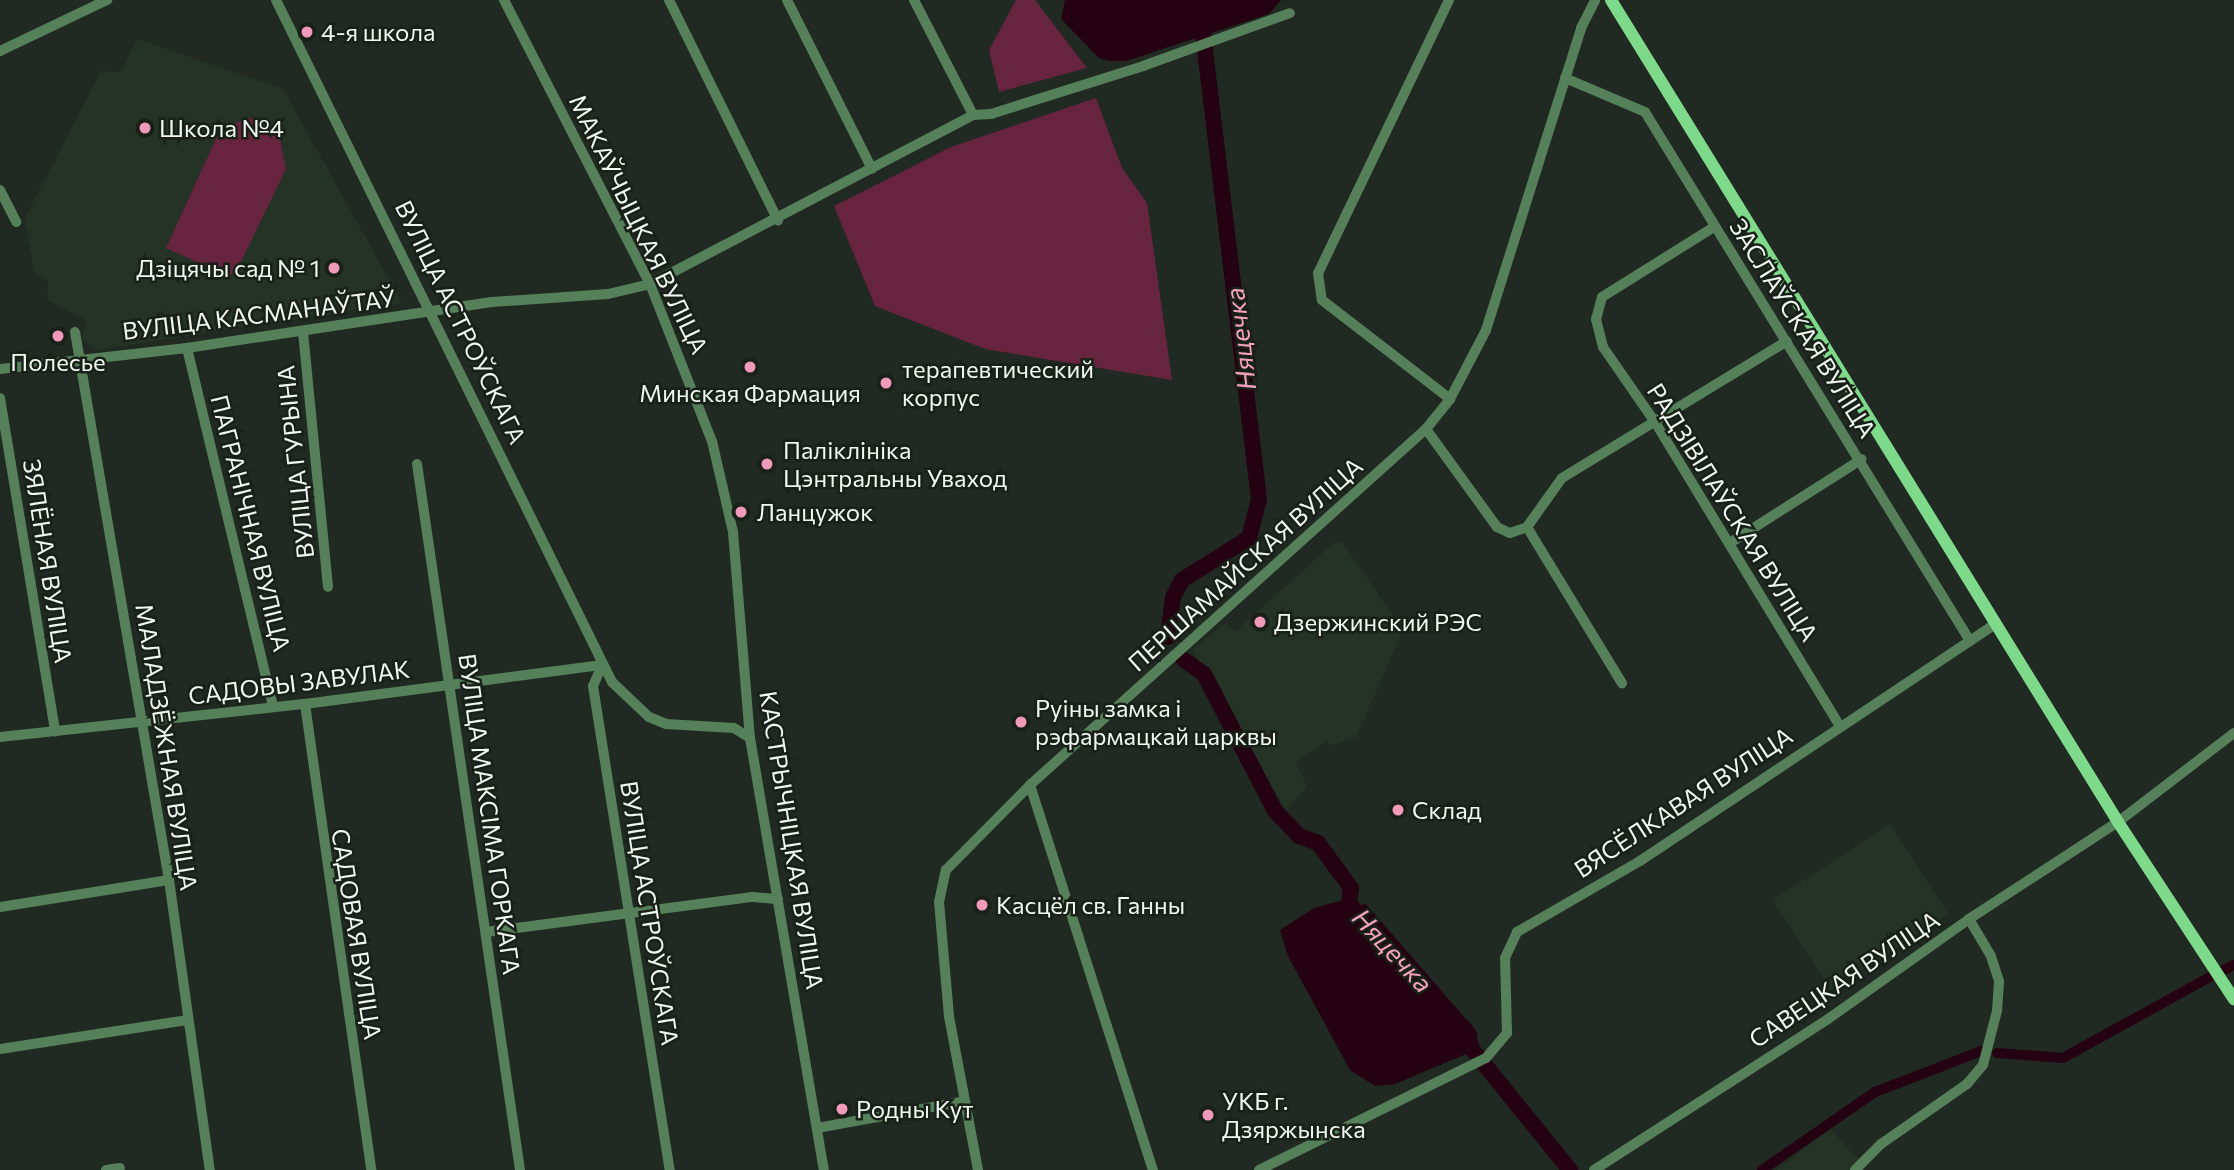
<!DOCTYPE html>
<html>
<head>
<meta charset="utf-8">
<style>
	body { margin:0 }
	#map { position:relative; width:2234px; height:1170px; overflow:hidden; background:#212a22; font-family:Commissioner,sans-serif }
	div>[style] { position:absolute }
	.built>* { inset:0; background:#253326; transform-origin:0 0 }
	.green>* { inset:0; background:#66243f }
	.water>* { inset:0; background:#250211 }
	.canal>* { height:10px; margin:-5px; padding:0 5px; transform-origin:5px; border-radius:5px; background:#250211 }
	.river>* { height:16px; margin:-8px; padding:0 8px; transform-origin:8px; border-radius:8px; background:#250211 }
	.minor>* { height:10px; margin:-5px; padding:0 5px; transform-origin:5px; border-radius:5px; background:#55805a }
	.major>* { height:12px; margin:-6px; padding:0 6px; transform-origin:6px; border-radius:6px; background:#7ed98a }
	.dots>* { width:19px; height:19px; translate:-50% -50%; box-sizing:border-box; border:4px solid #182018; border-radius:50% }
	span { translate:-50% -50%; white-space:nowrap; text-align:center; line-height:1.15; -webkit-text-stroke:5px #182018; paint-order:stroke }
	.poi-label { font-size:24px; color:#f1f7f1 }
	.left { translate:0 -50%; text-align:left }
	.right { translate:-100% -50%; text-align:right }
	.street-label { font-size:24px; color:#f1f7f1 }
	.water-label { font-size:26px; color:#f9a2c0; font-style:italic }
</style>
</head>
<body>
<div id="map">
	<div class="built">
		<i style="clip-path:polygon(137px 39px,283px 89px,402px 303px,96px 350px,82px 339px,86px 320px,47px 300px,48px 280px,34px 272px,25px 218px,101px 71px,121px 72px)"></i>
		<i style="clip-path:polygon(1335px 542px,1342px 542px,1403px 630px,1356px 737px,1330px 746px,1327px 741px,1296px 762px,1307px 787px,1286px 810px,1192px 650px,1226px 623px,1235px 632px)"></i>
		<i style="left:1890px;top:824px;width:107px;height:140px;rotate:57deg"></i>
		<i style="clip-path:polygon(1830px 1129px,1859px 1160px,1850px 1170px,1776px 1170px)"></i>
	</div>
	<div class="green">
		<i style="clip-path:polygon(1016px 0,1035px 0,1087px 68px,999px 92px,989px 50px)"></i>
		<i style="clip-path:polygon(1096px 98px,1122px 168px,1147px 203px,1172px 380px,985px 349px,875px 306px,834px 206px,951px 147px)"></i>
		<i style="clip-path:polygon(250px 118px,261px 120px,279px 135px,286px 169px,238px 268px,229px 277px,166px 248px,221px 128px)"></i>
	</div>
	<div class="water">
		<i style="clip-path:polygon(1065px 0,1281px 0,1269px 14px,1126px 61px,1109px 61px,1099px 58px,1061px 19px)"></i>
		<i style="clip-path:polygon(1340px 901px,1352px 907px,1366px 904px,1478px 1033px,1471px 1052px,1395px 1084px,1375px 1086px,1350px 1070px,1288px 956px,1280px 930px,1314px 908px)"></i>
	</div>
	<div class="canal">
		<i style="left:2224px;top:970px;width:11px;rotate:-27deg"></i>
		<i style="left:1997px;top:1053px;width:66px;rotate:4.3deg"></i>
		<i style="left:2063px;top:1058px;width:168px;rotate:-28.9deg"></i>
		<i style="left:1762px;top:1170px;width:137px;rotate:-34.6deg"></i>
		<i style="left:1875px;top:1092px;width:114px;rotate:-21.1deg"></i>
	</div>
	<div class="river">
		<i style="left:1168px;top:637px;width:40px;rotate:-82.9deg"></i>
		<i style="left:1173px;top:597px;width:19px;rotate:-62deg"></i>
		<i style="left:1182px;top:580px;width:79px;rotate:-32.1deg"></i>
		<i style="left:1249px;top:538px;width:40px;rotate:-75.6deg"></i>
		<i style="left:1259px;top:499px;width:503px;rotate:-96.86deg"></i>
		<i style="left:1184px;top:660px;width:24px;rotate:35deg"></i>
		<i style="left:1204px;top:674px;width:154px;rotate:62.6deg"></i>
		<i style="left:1275px;top:811px;width:35px;rotate:46deg"></i>
		<i style="left:1299px;top:836px;width:20px;rotate:20deg"></i>
		<i style="left:1318px;top:843px;width:56px;rotate:53.7deg"></i>
		<i style="left:1351px;top:888px;width:16px;rotate:97deg"></i>
		<i style="left:1349px;top:904px;width:23px;rotate:47deg"></i>
		<i style="left:1466px;top:1030px;width:20px;rotate:72deg"></i>
		<i style="left:1472px;top:1049px;width:156px;rotate:51deg"></i>
	</div>
	<div class="minor">
		<i style="left:276px;top:0;width:760px;rotate:63.77deg"></i>
		<i style="left:612px;top:682px;width:51px;rotate:43.4deg"></i>
		<i style="left:649px;top:717px;width:18px;rotate:22deg"></i>
		<i style="left:666px;top:724px;width:68px;rotate:3.4deg"></i>
		<i style="left:734px;top:728px;width:19px;rotate:32deg"></i>
		<i style="left:504px;top:0;width:319px;rotate:62.8deg"></i>
		<i style="left:650px;top:284px;width:169px;rotate:68.5deg"></i>
		<i style="left:712px;top:441px;width:93px;rotate:77deg"></i>
		<i style="left:733px;top:532px;width:207px;rotate:85.3deg"></i>
		<i style="left:750px;top:738px;width:438px;rotate:80.3deg"></i>
		<i style="left:669px;top:0;width:246px;rotate:63.7deg"></i>
		<i style="left:787px;top:0;width:189px;rotate:63.3deg"></i>
		<i style="left:914px;top:0;width:129px;rotate:62.8deg"></i>
		<i style="left:1449px;top:0;width:303px;rotate:115.6deg"></i>
		<i style="left:1318px;top:273px;width:27px;rotate:82deg"></i>
		<i style="left:1322px;top:300px;width:162px;rotate:37.7deg"></i>
		<i style="left:0;top:51px;width:119px;rotate:-25.5deg"></i>
		<i style="left:1565px;top:78px;width:87px;rotate:23deg"></i>
		<i style="left:1645px;top:112px;width:621px;rotate:58.43deg"></i>
		<i style="left:0;top:190px;width:36px;rotate:63deg"></i>
		<i style="left:1714px;top:227px;width:132px;rotate:148deg"></i>
		<i style="left:1602px;top:297px;width:23px;rotate:105deg"></i>
		<i style="left:1596px;top:319px;width:29px;rotate:76deg"></i>
		<i style="left:1603px;top:347px;width:91px;rotate:55.3deg"></i>
		<i style="left:1655px;top:422px;width:354px;rotate:58.7deg"></i>
		<i style="left:75px;top:332px;width:556px;rotate:80.27deg"></i>
		<i style="left:169px;top:880px;width:293px;rotate:82deg"></i>
		<i style="left:303px;top:332px;width:256px;rotate:84.4deg"></i>
		<i style="left:187px;top:348px;width:369px;rotate:76.5deg"></i>
		<i style="left:0;top:369px;width:188px;rotate:-6.4deg"></i>
		<i style="left:187px;top:348px;width:308px;rotate:-8.6deg"></i>
		<i style="left:492px;top:302px;width:116px;rotate:-3.9deg"></i>
		<i style="left:608px;top:294px;width:43px;rotate:-13.4deg"></i>
		<i style="left:650px;top:284px;width:365px;rotate:-27.6deg"></i>
		<i style="left:973px;top:115px;width:18px;rotate:-3deg"></i>
		<i style="left:991px;top:114px;width:159px;rotate:-17.5deg"></i>
		<i style="left:1143px;top:66px;width:156px;rotate:-19.8deg"></i>
		<i style="left:0;top:398px;width:338px;rotate:80.6deg"></i>
		<i style="left:1426px;top:429px;width:121px;rotate:54.1deg"></i>
		<i style="left:1497px;top:527px;width:14px;rotate:25deg"></i>
		<i style="left:1510px;top:533px;width:18px;rotate:-19deg"></i>
		<i style="left:417px;top:464px;width:713px;rotate:81.7deg"></i>
		<i style="left:1527px;top:527px;width:60px;rotate:-54.5deg"></i>
		<i style="left:1562px;top:478px;width:263px;rotate:-31.3deg"></i>
		<i style="left:1527px;top:527px;width:183px;rotate:58.7deg"></i>
		<i style="left:1730px;top:543px;width:156px;rotate:-32.5deg"></i>
		<i style="left:602px;top:665px;width:23px;rotate:113deg"></i>
		<i style="left:593px;top:686px;width:490px;rotate:81deg"></i>
		<i style="left:305px;top:704px;width:471px;rotate:81.9deg"></i>
		<i style="left:0;top:737px;width:307px;rotate:-6.2deg"></i>
		<i style="left:305px;top:704px;width:300px;rotate:-7.5deg"></i>
		<i style="left:1030px;top:785px;width:404px;rotate:72.3deg"></i>
		<i style="left:0;top:907px;width:171px;rotate:-9.1deg"></i>
		<i style="left:486px;top:932px;width:269px;rotate:-7.5deg"></i>
		<i style="left:753px;top:897px;width:25px;rotate:5deg"></i>
		<i style="left:0;top:1049px;width:189px;rotate:-8.8deg"></i>
		<i style="left:817px;top:1128px;width:150px;rotate:-10.3deg"></i>
		<i style="left:106px;top:1170px;width:14px;rotate:-8deg"></i>
		<i style="left:978px;top:1170px;width:157px;rotate:-100.7deg"></i>
		<i style="left:949px;top:1016px;width:114px;rotate:-95deg"></i>
		<i style="left:939px;top:902px;width:33px;rotate:-78deg"></i>
		<i style="left:946px;top:870px;width:120px;rotate:-45.3deg"></i>
		<i style="left:1030px;top:785px;width:532px;rotate:-41.96deg"></i>
		<i style="left:1426px;top:429px;width:38px;rotate:-51deg"></i>
		<i style="left:1450px;top:399px;width:78px;rotate:-62.4deg"></i>
		<i style="left:1486px;top:330px;width:317px;rotate:-72.5deg"></i>
		<i style="left:1581px;top:28px;width:31px;rotate:-63deg"></i>
		<i style="left:1259px;top:1170px;width:253px;rotate:-26.3deg"></i>
		<i style="left:1486px;top:1058px;width:33px;rotate:-50deg"></i>
		<i style="left:1507px;top:1033px;width:75px;rotate:-91.5deg"></i>
		<i style="left:1505px;top:958px;width:29px;rotate:-65deg"></i>
		<i style="left:1517px;top:932px;width:142px;rotate:-30deg"></i>
		<i style="left:1640px;top:861px;width:428px;rotate:-33.7deg"></i>
		<i style="left:1594px;top:1170px;width:278px;rotate:-32.8deg"></i>
		<i style="left:1828px;top:1019px;width:173px;rotate:-35.3deg"></i>
		<i style="left:1969px;top:919px;width:178px;rotate:-33.1deg"></i>
		<i style="left:2118px;top:822px;width:146px;rotate:-37.5deg"></i>
		<i style="left:1855px;top:1170px;width:37px;rotate:-45deg"></i>
		<i style="left:1881px;top:1144px;width:105px;rotate:-34.9deg"></i>
		<i style="left:1967px;top:1084px;width:25px;rotate:-50deg"></i>
		<i style="left:1983px;top:1065px;width:56px;rotate:-75.5deg"></i>
		<i style="left:1997px;top:1011px;width:30px;rotate:-86deg"></i>
		<i style="left:1999px;top:981px;width:26px;rotate:-108deg"></i>
		<i style="left:1991px;top:956px;width:43px;rotate:-120.7deg"></i>
	</div>
	<div class="major">
		<i style="left:1611px;top:0;width:966px;rotate:58.33deg"></i>
		<i style="left:2118px;top:822px;width:212px;rotate:56.8deg"></i>
	</div>
	<div class="dots">
		<i style="left:307px;top:32px;background:#ef9ab8"></i>
		<i style="left:145px;top:128px;background:#ef9ab8"></i>
		<i style="left:334px;top:268px;background:#ef9ab8"></i>
		<i style="left:58px;top:336px;background:#ef9ab8"></i>
		<i style="left:750px;top:367px;background:#ef9ab8"></i>
		<i style="left:886px;top:383px;background:#ef9ab8"></i>
		<i style="left:767px;top:464px;background:#ef9ab8"></i>
		<i style="left:741px;top:512px;background:#ef9ab8"></i>
		<i style="left:1260px;top:622px;background:#ef9ab8"></i>
		<i style="left:1021px;top:722px;background:#ef9ab8"></i>
		<i style="left:1398px;top:810px;background:#ef9ab8"></i>
		<i style="left:982px;top:905px;background:#ef9ab8"></i>
		<i style="left:842px;top:1109px;background:#ef9ab8"></i>
		<i style="left:1208px;top:1115px;background:#ef9ab8"></i>
	</div>
	<div class="poi-label">
		<span class="left" style="left:321px;top:32px">4-я школа</span>
		<span class="left" style="left:159px;top:128px">Школа №4</span>
		<span class="right" style="left:320px;top:268px">Дзіцячы сад № 1</span>
		<span style="left:58px;top:362px">Полесье</span>
		<span class="left" style="left:902px;top:383px">терапевтический<br>корпус</span>
		<span style="left:750px;top:393px">Минская Фармация</span>
		<span class="left" style="left:783px;top:464px">Паліклініка<br>Цэнтральны Уваход</span>
		<span class="left" style="left:757px;top:512px">Ланцужок</span>
		<span class="left" style="left:1274px;top:622px">Дзержинский РЭС</span>
		<span class="left" style="left:1035px;top:722px">Руіны замка і<br>рэфармацкай царквы</span>
		<span class="left" style="left:1412px;top:810px">Склад</span>
		<span class="left" style="left:996px;top:905px">Касцёл св. Ганны</span>
		<span class="left" style="left:1222px;top:1115px">УКБ г.<br>Дзяржынска</span>
		<span class="left" style="left:856px;top:1109px">Родны Кут</span>
	</div>
	<div class="street-label">
		<span style="left:639px;top:224px;rotate:64deg">МАКАЎЧЫЦКАЯ ВУЛІЦА</span>
		<span style="left:259px;top:314px;rotate:-7deg">ВУЛІЦА КАСМАНАЎТАЎ</span>
		<span style="left:461px;top:322px;rotate:64deg">ВУЛІЦА АСТРОЎСКАГА</span>
		<span style="left:1803px;top:328px;rotate:58deg">ЗАСЛАЎСКАЯ ВУЛІЦА</span>
		<span style="left:295px;top:462px;rotate:-96deg">ВУЛІЦА ГУРЫНА</span>
		<span style="left:1733px;top:512px;rotate:58deg">РАДЗІВІЛАЎСКАЯ ВУЛІЦА</span>
		<span style="left:251px;top:523px;rotate:76deg">ПАГРАНІЧНАЯ ВУЛІЦА</span>
		<span style="left:48px;top:561px;rotate:81deg">ЗЯЛЁНАЯ ВУЛІЦА</span>
		<span style="left:1245px;top:564px;rotate:-42deg">ПЕРШАМАЙСКАЯ ВУЛІЦА</span>
		<span style="left:299px;top:682px;rotate:-7deg">САДОВЫ ЗАВУЛАК</span>
		<span style="left:167px;top:747px;rotate:81deg">МАЛАДЗЁЖНАЯ ВУЛІЦА</span>
		<span style="left:1683px;top:802px;rotate:-33deg">ВЯСЁЛКАВАЯ ВУЛІЦА</span>
		<span style="left:490px;top:814px;rotate:82deg">ВУЛІЦА МАКСІМА ГОРКАГА</span>
		<span style="left:792px;top:840px;rotate:81deg">КАСТРЫЧНІЦКАЯ ВУЛІЦА</span>
		<span style="left:650px;top:913px;rotate:81deg">ВУЛІЦА АСТРОЎСКАГА</span>
		<span style="left:357px;top:934px;rotate:81deg">САДОВАЯ ВУЛІЦА</span>
		<span style="left:1844px;top:979px;rotate:-34deg">САВЕЦКАЯ ВУЛІЦА</span>
	</div>
	<div class="water-label">
		<span style="left:1240px;top:339px;rotate:-97deg">Няцечка</span>
		<span style="left:1393px;top:950px;rotate:47deg">Няцечка</span>
	</div>
</div>
</body>
</html>
